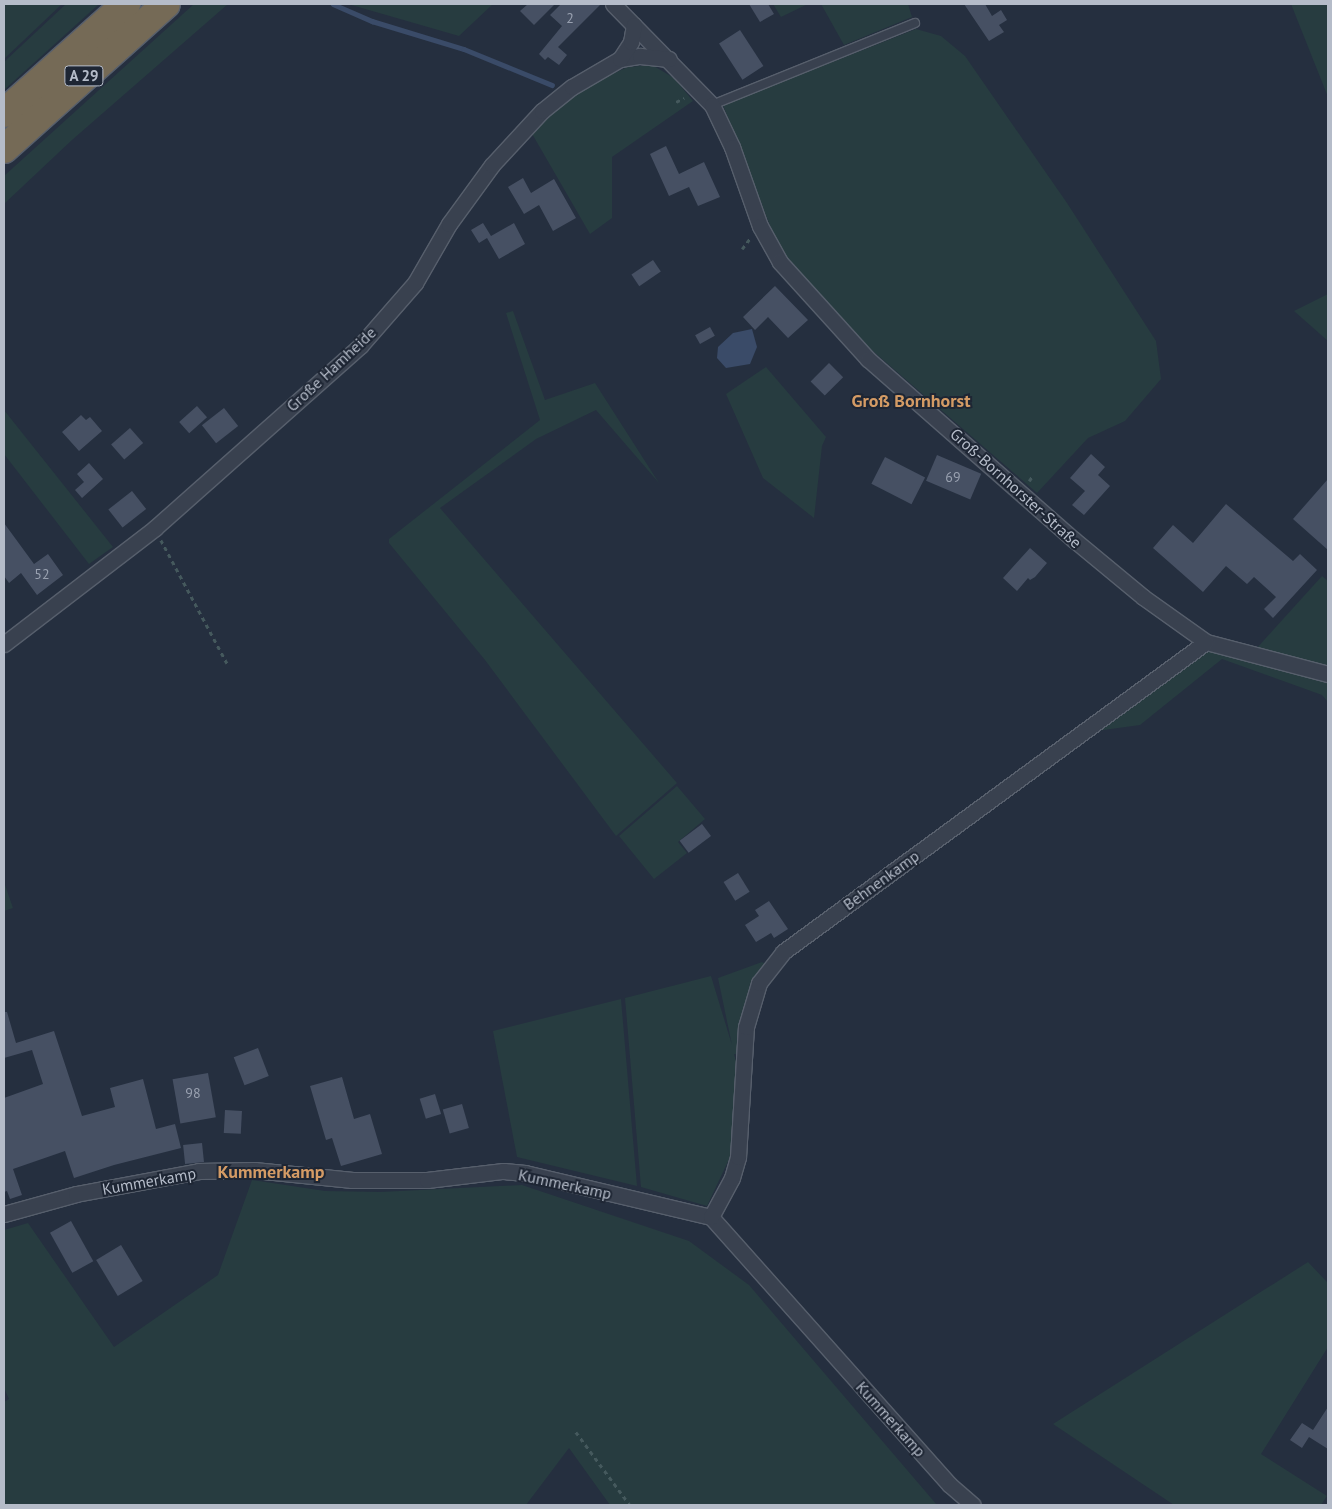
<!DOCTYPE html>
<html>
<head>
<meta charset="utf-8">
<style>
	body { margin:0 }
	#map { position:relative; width:1332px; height:1509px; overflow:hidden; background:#252f3f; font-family:"PT Sans",sans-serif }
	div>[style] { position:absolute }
	.green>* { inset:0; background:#273c40 }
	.water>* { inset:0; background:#3a4b68 }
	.stream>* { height:4.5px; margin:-2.25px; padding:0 2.25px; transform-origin:2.25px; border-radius:2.25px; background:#3a4b68 }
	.building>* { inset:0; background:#465063; transform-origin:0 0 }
	.path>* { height:2.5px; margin-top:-1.25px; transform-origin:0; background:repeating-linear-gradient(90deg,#45595d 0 4px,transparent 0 8px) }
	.roads { filter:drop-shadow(1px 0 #575f6c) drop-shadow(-1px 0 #575f6c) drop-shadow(0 1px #575f6c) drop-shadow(0 -1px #575f6c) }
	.lane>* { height:8px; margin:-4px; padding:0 4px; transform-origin:4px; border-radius:4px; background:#39414f }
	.street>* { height:15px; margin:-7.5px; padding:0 7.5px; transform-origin:7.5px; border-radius:7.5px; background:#39414f }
	.highway>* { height:28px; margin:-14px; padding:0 14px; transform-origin:14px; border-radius:14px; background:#756a56 }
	span { translate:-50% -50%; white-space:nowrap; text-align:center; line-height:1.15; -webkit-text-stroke:4px #1e2634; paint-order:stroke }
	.number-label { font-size:14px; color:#99a1b0 }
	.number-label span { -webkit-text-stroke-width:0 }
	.shield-label span { padding:1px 4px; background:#1e2634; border:1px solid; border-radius:4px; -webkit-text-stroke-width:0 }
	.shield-label { font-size:15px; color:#b5bcc9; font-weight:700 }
	.street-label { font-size:16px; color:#b5bcc9 }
	.neighbourhood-label { font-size:18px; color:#d49b65; font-weight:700 }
	.frame { position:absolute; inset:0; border:5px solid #b5bcc9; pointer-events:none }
</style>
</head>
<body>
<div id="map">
	<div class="green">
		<i style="clip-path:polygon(4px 4px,62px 4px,4px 59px)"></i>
		<i style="clip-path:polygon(66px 4px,99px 4px,4px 90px,4px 62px)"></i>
		<i style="clip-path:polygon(194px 4px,228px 4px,72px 140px,4px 204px,4px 176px)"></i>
		<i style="clip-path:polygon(348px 4px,493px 4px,459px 36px)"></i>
		<i style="clip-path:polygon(773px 4px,808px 4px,781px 17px)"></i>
		<i style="clip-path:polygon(821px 4px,908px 4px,912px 17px,844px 45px)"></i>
		<i style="clip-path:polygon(1291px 4px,1328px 4px,1328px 97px)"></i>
		<i style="clip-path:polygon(916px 29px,941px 36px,965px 56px,1067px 203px,1156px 341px,1161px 379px,1125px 421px,1088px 438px,1037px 493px,867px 346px,780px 251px,723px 105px)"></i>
		<i style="clip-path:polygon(652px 65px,674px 78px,693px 101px,612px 157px,612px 218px,590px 234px,531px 132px,570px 93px,628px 67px)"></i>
		<i style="clip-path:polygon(1328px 294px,1328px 341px,1294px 311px)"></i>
		<i style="clip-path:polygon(513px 311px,545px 400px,595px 383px,659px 483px,596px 410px,536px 439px,440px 508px,677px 783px,616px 836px,485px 660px,389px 543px,389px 539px,540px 420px,506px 313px)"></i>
		<i style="clip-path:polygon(766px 367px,826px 437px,822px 446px,814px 518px,763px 478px,726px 394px)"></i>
		<i style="clip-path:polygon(4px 410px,113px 547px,89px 564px,4px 454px)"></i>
		<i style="clip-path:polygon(1322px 576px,1328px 581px,1328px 670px,1255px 650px)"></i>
		<i style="clip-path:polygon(1207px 646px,1328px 678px,1328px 702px,1322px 695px,1222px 659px,1140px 725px,1096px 731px)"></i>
		<i style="clip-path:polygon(677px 786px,705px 819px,678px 842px,687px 853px,654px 879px,619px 836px)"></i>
		<i style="clip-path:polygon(4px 882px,13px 908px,4px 911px)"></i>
		<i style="clip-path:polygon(762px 962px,767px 965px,750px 984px,742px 1024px,741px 1055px,734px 1054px,736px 1061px,731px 1155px,707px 1206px,641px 1187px,625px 998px,711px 976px,732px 1045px,718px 978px)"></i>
		<i style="clip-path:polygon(621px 999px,637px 1186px,517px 1157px,493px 1031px)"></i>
		<i style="clip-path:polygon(252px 1180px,325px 1191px,380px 1192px,522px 1185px,689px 1241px,749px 1285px,937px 1505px,610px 1505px,569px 1448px,526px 1505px,4px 1505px,4px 1402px,9px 1399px,4px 1388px,4px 1230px,28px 1223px,114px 1347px,218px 1275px)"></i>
		<i style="clip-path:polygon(1308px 1262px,1328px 1283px,1328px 1347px,1261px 1454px,1327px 1496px,1321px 1505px,1174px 1505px,1053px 1424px)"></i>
	</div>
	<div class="water">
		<i style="clip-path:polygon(752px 329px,757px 347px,750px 364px,726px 368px,717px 358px,718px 347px,733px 333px)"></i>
	</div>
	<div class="stream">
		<i style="left:333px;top:4px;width:43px;rotate:23.6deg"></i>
		<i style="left:372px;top:21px;width:96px;rotate:16.9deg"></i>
		<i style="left:464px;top:49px;width:95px;rotate:22.2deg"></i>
	</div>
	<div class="building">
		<i style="clip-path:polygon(528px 4px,555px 4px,534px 25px,520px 11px)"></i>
		<i style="clip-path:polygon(561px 4px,601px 4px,558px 47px,567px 55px,559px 65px,548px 57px,545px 60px,539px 54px,562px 26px,550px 15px)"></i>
		<i style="clip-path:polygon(749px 4px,768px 4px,774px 14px,760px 22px)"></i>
		<i style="clip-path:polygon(964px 4px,985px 4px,992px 16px,1001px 10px,1007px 20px,999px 25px,1004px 32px,989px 41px)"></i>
		<i style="left:740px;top:30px;width:43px;height:25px;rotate:57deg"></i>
		<i style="clip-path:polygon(666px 146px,679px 174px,704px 162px,720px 197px,698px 206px,689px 187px,669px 196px,650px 154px)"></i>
		<i style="clip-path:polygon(523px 178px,531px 193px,554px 179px,576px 218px,553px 231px,539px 205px,524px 214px,508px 187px)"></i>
		<i style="clip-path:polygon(483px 223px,491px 236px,514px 223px,525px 244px,499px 259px,487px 238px,479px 243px,471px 230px)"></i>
		<i style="left:653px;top:260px;width:14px;height:26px;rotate:56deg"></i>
		<i style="clip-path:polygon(775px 286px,808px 320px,788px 338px,768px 317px,755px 330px,743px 317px)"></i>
		<i style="left:710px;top:327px;width:10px;height:17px;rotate:61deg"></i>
		<i style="left:829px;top:363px;width:20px;height:26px;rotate:45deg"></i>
		<i style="left:197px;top:406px;width:15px;height:24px;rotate:48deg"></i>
		<i style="left:224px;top:408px;width:23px;height:28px;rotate:52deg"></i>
		<i style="clip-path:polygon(81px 415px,86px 420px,90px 417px,102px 431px,79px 451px,62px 432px)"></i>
		<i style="left:130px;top:428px;width:20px;height:25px;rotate:49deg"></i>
		<i style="clip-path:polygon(1091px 454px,1105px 467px,1098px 475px,1110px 486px,1084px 515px,1072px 505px,1085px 491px,1070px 478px)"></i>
		<i style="left:937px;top:455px;width:48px;height:28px;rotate:23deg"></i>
		<i style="left:885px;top:457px;width:45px;height:30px;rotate:27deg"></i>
		<i style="clip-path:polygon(89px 463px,103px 479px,82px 498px,75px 490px,84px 482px,77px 474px)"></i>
		<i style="clip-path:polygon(1328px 479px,1328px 550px,1293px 519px)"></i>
		<i style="left:132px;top:491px;width:23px;height:30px;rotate:52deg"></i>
		<i style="clip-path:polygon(1226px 504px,1293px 561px,1300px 554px,1317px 570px,1273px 618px,1264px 609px,1276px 597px,1254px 577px,1247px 584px,1226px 566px,1203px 592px,1153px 548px,1173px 525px,1193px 543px)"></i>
		<i style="clip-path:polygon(4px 523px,34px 564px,48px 554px,63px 575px,37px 595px,21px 573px,9px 583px,4px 576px)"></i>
		<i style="clip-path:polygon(1030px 548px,1047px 563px,1035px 577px,1030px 580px,1028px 578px,1017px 591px,1003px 578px)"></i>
		<i style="left:702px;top:824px;width:15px;height:28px;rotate:53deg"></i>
		<i style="left:738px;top:873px;width:22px;height:17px;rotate:58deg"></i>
		<i style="clip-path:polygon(769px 901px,788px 929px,774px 938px,771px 933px,756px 942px,745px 925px,759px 916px,755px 910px)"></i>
		<i style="clip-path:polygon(4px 1012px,7px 1012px,16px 1043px,54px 1031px,82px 1116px,115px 1107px,110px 1088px,143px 1079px,156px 1129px,175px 1124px,181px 1148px,114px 1165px,74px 1178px,65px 1151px,13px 1169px,22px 1195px,10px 1199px,7px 1191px,4px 1192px,4px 1098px,43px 1084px,32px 1050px,4px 1058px)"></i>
		<i style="left:258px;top:1048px;width:30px;height:26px;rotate:69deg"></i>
		<i style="left:208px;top:1073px;width:45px;height:36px;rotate:80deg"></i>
		<i style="clip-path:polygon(342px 1077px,354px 1119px,370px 1114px,382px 1154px,341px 1166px,332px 1138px,326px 1140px,310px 1086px)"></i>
		<i style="left:435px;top:1094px;width:21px;height:16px;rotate:73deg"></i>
		<i style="left:462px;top:1104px;width:25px;height:20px;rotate:74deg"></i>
		<i style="left:225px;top:1110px;width:17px;height:23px;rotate:3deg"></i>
		<i style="left:202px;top:1143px;width:19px;height:19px;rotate:84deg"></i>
		<i style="left:71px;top:1221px;width:46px;height:24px;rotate:61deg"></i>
		<i style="left:121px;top:1245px;width:42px;height:29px;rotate:59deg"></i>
		<i style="clip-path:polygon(1328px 1407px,1328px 1449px,1309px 1437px,1302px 1448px,1290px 1440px,1302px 1423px,1313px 1430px)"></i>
	</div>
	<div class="path">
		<i style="left:676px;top:102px;width:9px;rotate:-27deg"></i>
		<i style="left:742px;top:249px;width:15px;rotate:-53deg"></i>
		<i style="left:1029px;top:481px;width:7px;rotate:-56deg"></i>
		<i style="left:161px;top:540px;width:140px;rotate:61.8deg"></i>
		<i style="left:576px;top:1432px;width:91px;rotate:53.5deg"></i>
	</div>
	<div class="roads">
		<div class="lane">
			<i style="left:712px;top:105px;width:219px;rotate:-22deg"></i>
		</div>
		<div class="street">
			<i style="left:613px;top:4px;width:141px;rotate:45.6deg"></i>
			<i style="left:712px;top:105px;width:47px;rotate:64.5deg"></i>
			<i style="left:732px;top:147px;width:84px;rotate:70.5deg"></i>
			<i style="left:760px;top:226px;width:41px;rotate:60.9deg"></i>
			<i style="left:780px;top:262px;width:131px;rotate:47.8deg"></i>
			<i style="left:868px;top:359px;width:273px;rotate:41.3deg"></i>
			<i style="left:1073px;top:539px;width:91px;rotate:39.6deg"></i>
			<i style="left:1143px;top:597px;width:77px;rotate:35.5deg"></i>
			<i style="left:1206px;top:642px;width:126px;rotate:14.7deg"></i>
			<i style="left:620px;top:59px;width:20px;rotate:-9deg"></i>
			<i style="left:640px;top:56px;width:29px;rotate:6deg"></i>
			<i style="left:4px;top:644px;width:190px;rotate:-37.5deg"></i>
			<i style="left:155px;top:528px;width:274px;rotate:-41.6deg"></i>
			<i style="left:360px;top:346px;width:84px;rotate:-48.9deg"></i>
			<i style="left:415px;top:283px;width:68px;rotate:-60deg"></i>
			<i style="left:449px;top:224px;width:73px;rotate:-53.9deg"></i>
			<i style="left:492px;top:165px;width:74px;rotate:-47.2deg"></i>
			<i style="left:542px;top:111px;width:38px;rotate:-39deg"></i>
			<i style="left:572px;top:87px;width:56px;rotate:-30.3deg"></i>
			<i style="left:620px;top:59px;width:20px;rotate:-57deg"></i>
			<i style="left:631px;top:42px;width:17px;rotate:-80deg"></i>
			<i style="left:4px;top:1214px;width:75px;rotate:-15.5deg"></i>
			<i style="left:76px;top:1194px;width:125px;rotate:-10.6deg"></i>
			<i style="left:199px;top:1171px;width:55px;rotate:-1deg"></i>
			<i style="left:254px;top:1170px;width:99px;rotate:5.8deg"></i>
			<i style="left:352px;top:1180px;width:75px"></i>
			<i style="left:427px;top:1180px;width:77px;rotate:-6.8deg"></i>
			<i style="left:503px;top:1171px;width:22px;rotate:5deg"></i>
			<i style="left:525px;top:1173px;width:191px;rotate:13.3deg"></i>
			<i style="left:711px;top:1217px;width:359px;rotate:48.3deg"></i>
			<i style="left:950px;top:1485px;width:30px;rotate:41deg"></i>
			<i style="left:711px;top:1217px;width:44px;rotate:-61.7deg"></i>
			<i style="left:732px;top:1178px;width:22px;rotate:-74deg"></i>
			<i style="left:738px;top:1157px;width:130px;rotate:-86.5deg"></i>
			<i style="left:746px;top:1027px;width:46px;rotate:-73.5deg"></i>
			<i style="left:759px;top:983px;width:39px;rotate:-52deg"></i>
			<i style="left:783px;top:952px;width:524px;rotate:-36.24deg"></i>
		</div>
		<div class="highway">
			<i style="left:4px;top:113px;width:164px;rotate:-41.8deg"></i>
			<i style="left:4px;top:149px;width:217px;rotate:-41.8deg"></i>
		</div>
	</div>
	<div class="number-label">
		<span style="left:570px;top:18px">2</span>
		<span style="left:953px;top:477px">69</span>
		<span style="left:42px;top:574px">52</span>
		<span style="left:193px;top:1093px">98</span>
	</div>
	<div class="shield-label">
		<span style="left:84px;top:76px">A 29</span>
	</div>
	<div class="street-label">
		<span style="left:331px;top:369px;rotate:-43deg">Große Hamheide</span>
		<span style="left:1016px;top:488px;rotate:42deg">Groß-Bornhorster-Straße</span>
		<span style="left:881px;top:880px;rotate:-36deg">Behnenkamp</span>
		<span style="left:149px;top:1181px;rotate:-10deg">Kummerkamp</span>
		<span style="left:565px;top:1184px;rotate:12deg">Kummerkamp</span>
		<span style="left:891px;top:1419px;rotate:48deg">Kummerkamp</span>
	</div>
	<div class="neighbourhood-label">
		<span style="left:911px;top:401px">Groß Bornhorst</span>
		<span style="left:271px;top:1172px">Kummerkamp</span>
	</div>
	<div class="frame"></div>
</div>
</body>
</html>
